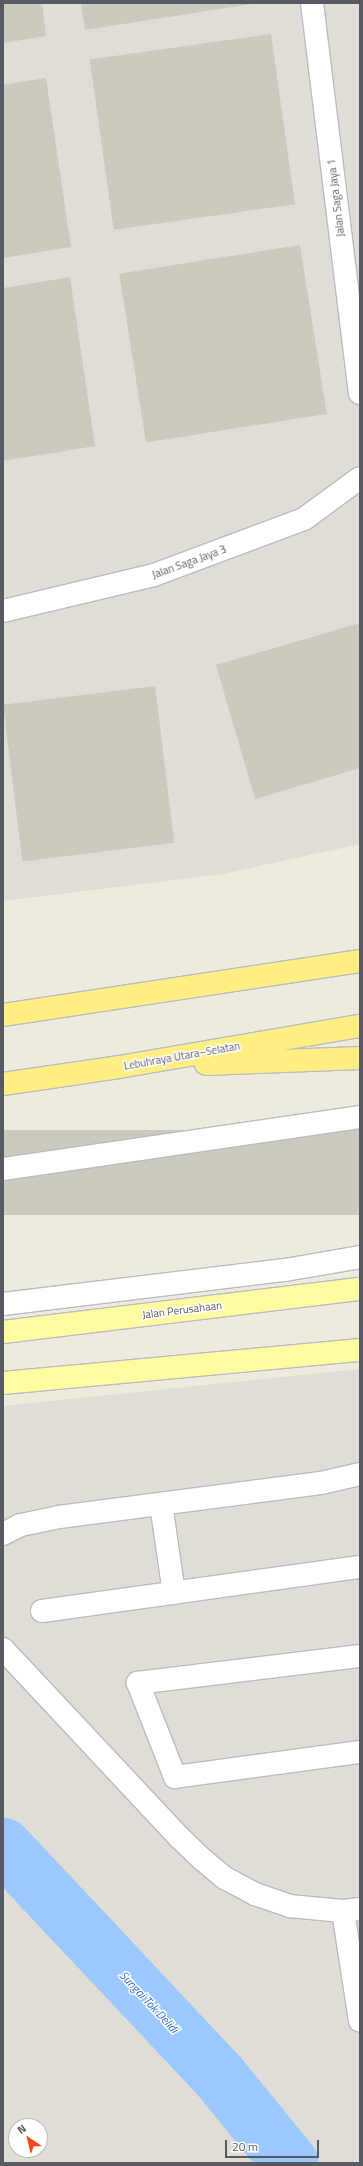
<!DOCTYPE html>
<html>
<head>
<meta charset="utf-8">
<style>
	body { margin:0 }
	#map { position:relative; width:363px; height:2166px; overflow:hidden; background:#ecebde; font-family:"Titillium Web",sans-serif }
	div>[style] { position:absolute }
	.industrial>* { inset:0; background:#dfddd6 }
	.river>* { height:57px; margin:-28.5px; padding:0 28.5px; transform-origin:28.5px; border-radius:28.5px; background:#9bc8ff }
	.building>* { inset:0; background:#ccc9bf; transform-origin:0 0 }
	.roads { filter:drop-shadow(1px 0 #b9bbc2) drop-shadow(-1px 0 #b9bbc2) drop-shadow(0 1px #b9bbc2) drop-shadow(0 -1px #b9bbc2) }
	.minor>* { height:22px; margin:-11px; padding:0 11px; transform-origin:11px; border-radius:11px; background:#fff }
	.major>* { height:22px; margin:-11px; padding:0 11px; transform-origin:11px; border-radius:11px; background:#fffba0 }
	.highway>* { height:22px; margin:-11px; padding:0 11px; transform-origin:11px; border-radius:11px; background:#ffee82 }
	span { translate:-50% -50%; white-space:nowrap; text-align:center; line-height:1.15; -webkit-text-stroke:3px #fff; paint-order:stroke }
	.street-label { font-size:11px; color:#575a61 }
	.water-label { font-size:12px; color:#366dca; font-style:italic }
	.frame { position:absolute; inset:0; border:4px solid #575a61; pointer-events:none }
	.north { position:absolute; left:8px; top:2118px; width:40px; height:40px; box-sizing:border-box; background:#fff; border:1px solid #bcbdc0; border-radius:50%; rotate:325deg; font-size:11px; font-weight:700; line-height:16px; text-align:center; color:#575a61 }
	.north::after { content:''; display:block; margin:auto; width:14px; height:18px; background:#f5451a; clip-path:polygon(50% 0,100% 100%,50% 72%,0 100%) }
	.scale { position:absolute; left:225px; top:2140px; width:94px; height:18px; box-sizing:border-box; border:2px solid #575a61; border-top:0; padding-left:5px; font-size:12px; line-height:14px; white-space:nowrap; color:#575a61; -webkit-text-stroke:3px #fff; paint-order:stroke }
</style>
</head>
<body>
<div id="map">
	<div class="industrial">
		<i style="clip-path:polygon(3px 3px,359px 3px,360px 844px,223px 874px,3px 901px)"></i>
		<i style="clip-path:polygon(evenodd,360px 1369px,360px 2163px,3px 2163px,3px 1406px,360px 1369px,16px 2126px,40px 2126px,40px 2150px,16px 2150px,16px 2126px)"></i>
	</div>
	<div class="river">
		<i style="left:3px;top:1846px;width:316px;rotate:46.8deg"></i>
		<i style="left:219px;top:2076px;width:112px;rotate:50.8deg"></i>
	</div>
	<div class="building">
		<i style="clip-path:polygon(3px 3px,42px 3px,46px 36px,3px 43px)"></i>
		<i style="clip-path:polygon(81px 3px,252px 3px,252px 4px,85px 30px)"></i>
		<i style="left:271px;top:34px;width:172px;height:183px;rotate:82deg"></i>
		<i style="clip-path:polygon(46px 78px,71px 247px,3px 258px,3px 85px)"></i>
		<i style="left:300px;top:245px;width:171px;height:183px;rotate:81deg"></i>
		<i style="clip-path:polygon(70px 277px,95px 446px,3px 461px,3px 288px)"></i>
		<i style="clip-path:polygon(360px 623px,360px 768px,255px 799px,216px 665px)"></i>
		<i style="left:155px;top:686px;width:158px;height:153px;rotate:83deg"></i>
		<i style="left:360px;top:1130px;width:85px;height:361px;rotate:90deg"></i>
	</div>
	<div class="roads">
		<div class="minor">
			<i style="left:312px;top:3px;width:393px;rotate:83deg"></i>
			<i style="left:3px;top:611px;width:155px;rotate:-13.4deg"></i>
			<i style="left:154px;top:575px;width:160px;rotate:-20.5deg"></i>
			<i style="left:304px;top:519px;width:69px;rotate:-36.2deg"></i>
			<i style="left:3px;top:1169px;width:361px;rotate:-8.3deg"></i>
			<i style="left:3px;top:1304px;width:284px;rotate:-6.9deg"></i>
			<i style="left:285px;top:1270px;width:76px;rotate:-9.8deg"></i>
			<i style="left:161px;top:1504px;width:90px;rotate:81.7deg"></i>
			<i style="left:3px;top:1534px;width:20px;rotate:-27deg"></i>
			<i style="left:21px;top:1525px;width:39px;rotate:-12deg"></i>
			<i style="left:59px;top:1517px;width:264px;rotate:-7.4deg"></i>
			<i style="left:321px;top:1483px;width:40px;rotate:-13deg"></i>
			<i style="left:42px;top:1611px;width:321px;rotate:-7.9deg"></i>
			<i style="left:3px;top:1649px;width:258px;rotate:46.9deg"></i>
			<i style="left:179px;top:1837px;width:32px;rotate:44deg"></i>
			<i style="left:202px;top:1859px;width:30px;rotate:40deg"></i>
			<i style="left:225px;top:1878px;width:34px;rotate:28deg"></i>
			<i style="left:255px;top:1894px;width:36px;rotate:19deg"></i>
			<i style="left:289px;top:1906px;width:54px;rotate:5.3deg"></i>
			<i style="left:343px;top:1911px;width:17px;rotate:-7deg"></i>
			<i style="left:360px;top:1656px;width:224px;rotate:173.1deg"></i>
			<i style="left:138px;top:1683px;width:101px;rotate:68.5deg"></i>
			<i style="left:175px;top:1777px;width:187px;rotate:-7.7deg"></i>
			<i style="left:343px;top:1911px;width:111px;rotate:81.2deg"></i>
		</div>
		<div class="major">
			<i style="left:3px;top:1332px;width:360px;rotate:-6.9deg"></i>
			<i style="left:3px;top:1383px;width:359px;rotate:-5.3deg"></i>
		</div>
		<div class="highway">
			<i style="left:3px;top:1015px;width:361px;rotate:-8.6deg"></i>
			<i style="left:206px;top:1064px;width:154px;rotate:-2.2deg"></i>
			<i style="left:3px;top:1084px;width:117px;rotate:-8.3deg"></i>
			<i style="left:119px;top:1067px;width:244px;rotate:-9.7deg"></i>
		</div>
	</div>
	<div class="street-label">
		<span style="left:336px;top:198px;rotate:-97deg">Jalan Saga Jaya 1</span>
		<span style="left:189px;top:562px;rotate:-20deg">Jalan Saga Jaya 3</span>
		<span style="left:182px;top:1056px;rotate:-10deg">Lebuhraya Utara–Selatan</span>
		<span style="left:182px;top:1310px;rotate:-7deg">Jalan Perusahaan</span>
	</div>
	<div class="water-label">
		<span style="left:149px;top:2002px;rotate:47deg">Sungai Tok Delidi</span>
	</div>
	<div class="frame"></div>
	<div class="north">N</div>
	<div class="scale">20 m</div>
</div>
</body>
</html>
